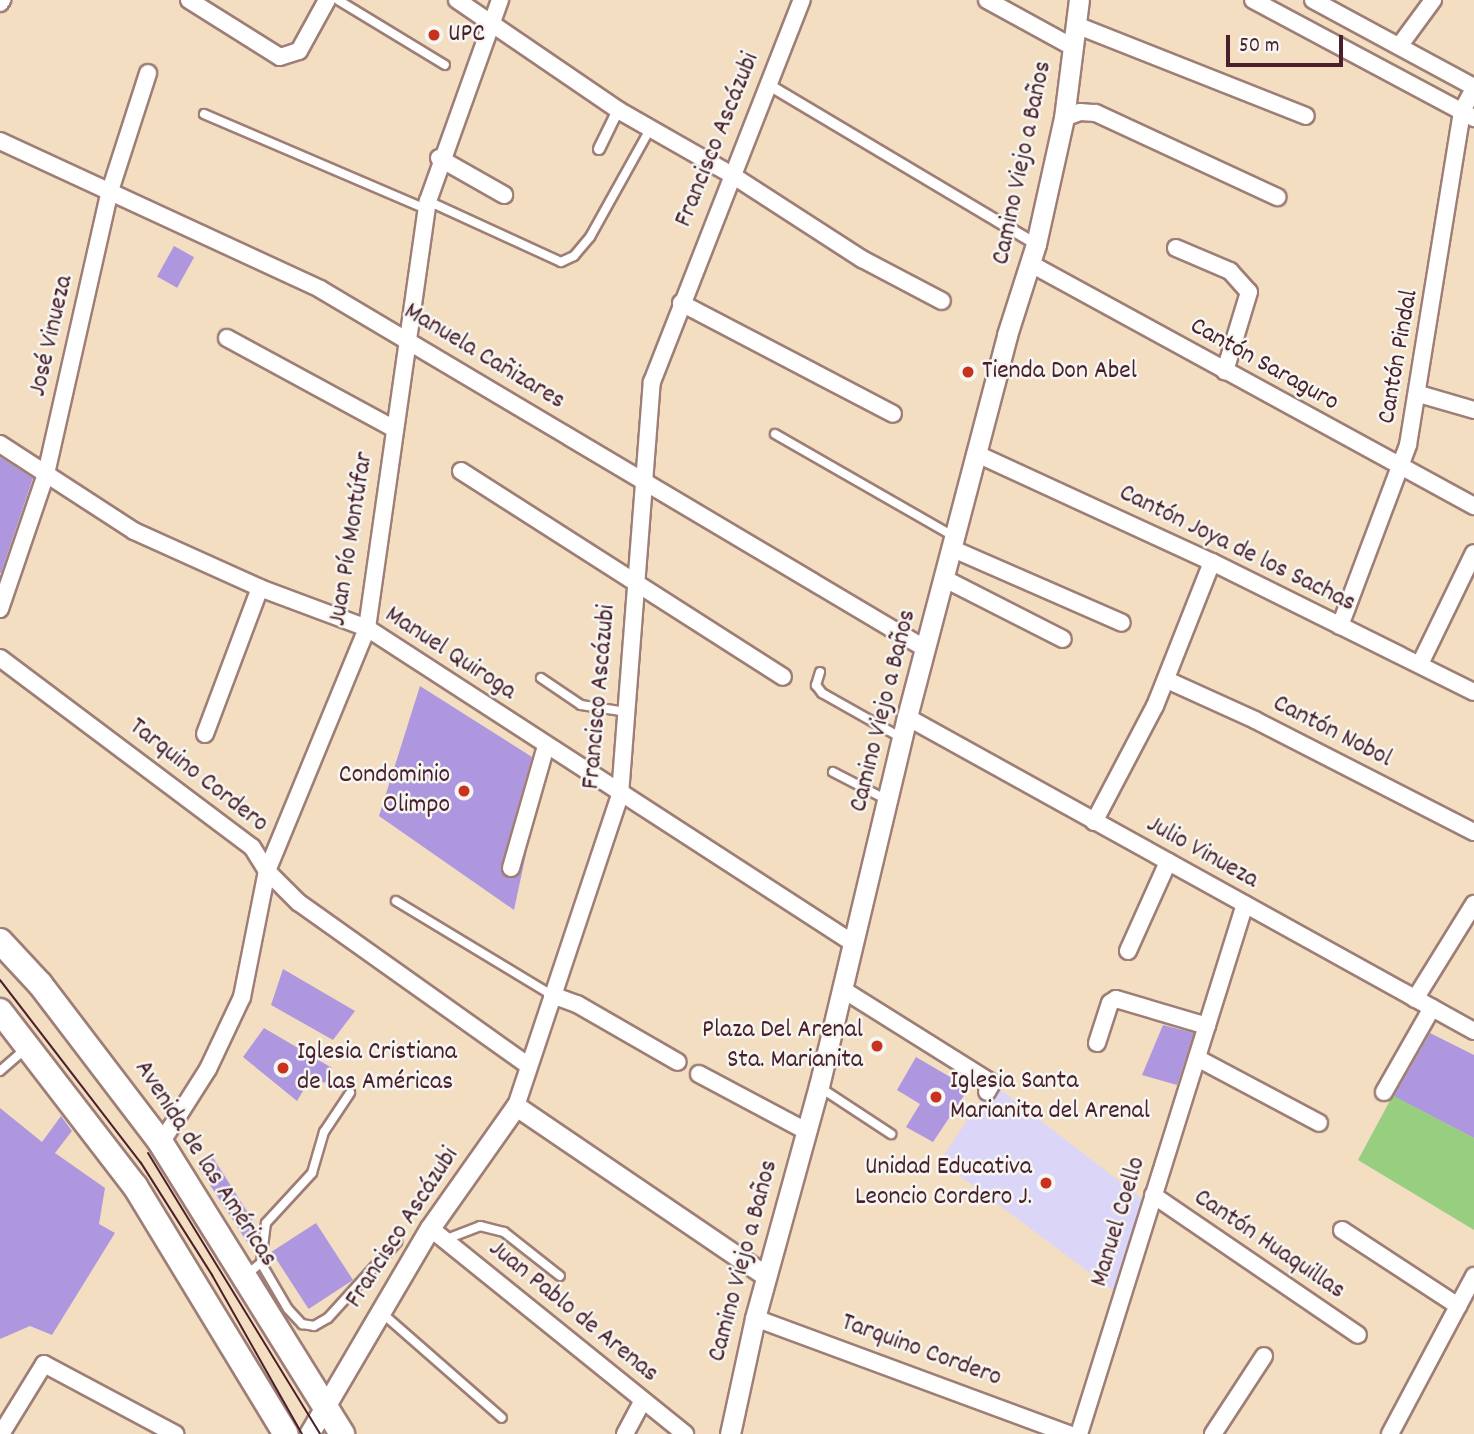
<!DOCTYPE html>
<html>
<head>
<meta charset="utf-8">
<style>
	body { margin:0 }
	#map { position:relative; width:1474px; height:1434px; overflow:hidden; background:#f3dec2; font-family:Dekko,sans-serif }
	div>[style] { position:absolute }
	.built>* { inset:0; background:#dbd6f7 }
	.green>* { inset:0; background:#98ce80 }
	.building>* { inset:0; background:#ae97df; transform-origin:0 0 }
	.roads { filter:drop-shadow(2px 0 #9e7e76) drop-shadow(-2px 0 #9e7e76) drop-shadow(0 2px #9e7e76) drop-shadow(0 -2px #9e7e76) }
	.service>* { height:8px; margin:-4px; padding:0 4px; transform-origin:4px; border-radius:4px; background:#fff }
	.pedestrian>* { height:10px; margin:-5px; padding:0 5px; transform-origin:5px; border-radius:5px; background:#fff }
	.minor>* { height:16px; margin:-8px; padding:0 8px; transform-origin:8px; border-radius:8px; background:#fff }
	.tertiary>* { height:19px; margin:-9.5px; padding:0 9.5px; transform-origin:9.5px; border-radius:9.5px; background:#fff }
	.primary>* { height:24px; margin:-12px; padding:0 12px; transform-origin:12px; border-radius:12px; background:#fff }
	.tram>* { height:2px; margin:-1px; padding:0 1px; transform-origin:1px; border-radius:1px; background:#4a1f2b }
	.dots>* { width:19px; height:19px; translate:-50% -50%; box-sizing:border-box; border:4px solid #f6f6f2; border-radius:50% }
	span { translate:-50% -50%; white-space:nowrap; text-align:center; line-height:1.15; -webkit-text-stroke:5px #f6f6f2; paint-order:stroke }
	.poi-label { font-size:26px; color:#4a1f2b }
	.left { translate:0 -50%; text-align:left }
	.right { translate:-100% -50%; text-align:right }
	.street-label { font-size:26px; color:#4a1f2b }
	.scale { position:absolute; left:1226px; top:35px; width:117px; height:32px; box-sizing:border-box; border:4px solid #4a1f2b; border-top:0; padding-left:9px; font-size:21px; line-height:24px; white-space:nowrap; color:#4a1f2b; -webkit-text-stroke:5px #f6f6f2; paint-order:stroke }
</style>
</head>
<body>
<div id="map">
	<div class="built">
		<i style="clip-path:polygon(992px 1083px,1150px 1205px,1122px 1297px,940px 1161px)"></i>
	</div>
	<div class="green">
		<i style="clip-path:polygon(1393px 1095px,1474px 1138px,1474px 1230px,1358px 1160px)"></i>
	</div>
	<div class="building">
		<i style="left:174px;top:246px;width:23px;height:35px;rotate:29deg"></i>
		<i style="clip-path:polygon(0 457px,33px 478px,1px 573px,0 573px)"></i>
		<i style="clip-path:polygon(420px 686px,532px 757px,501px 866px,504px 876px,518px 876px,527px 849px,514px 910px,379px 816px)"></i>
		<i style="clip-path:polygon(283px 969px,355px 1011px,333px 1040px,271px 1005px)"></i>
		<i style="clip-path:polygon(1163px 1025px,1194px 1033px,1177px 1085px,1142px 1075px)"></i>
		<i style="clip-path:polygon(264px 1028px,332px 1068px,325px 1083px,312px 1076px,297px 1101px,243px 1057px)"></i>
		<i style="clip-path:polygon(1430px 1033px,1474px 1055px,1474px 1138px,1394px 1096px)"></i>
		<i style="clip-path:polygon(916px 1057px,969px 1088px,933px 1142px,906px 1127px,920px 1104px,897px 1090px)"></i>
		<i style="clip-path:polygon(0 1108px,42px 1142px,61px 1116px,72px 1131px,55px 1153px,105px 1188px,99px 1224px,115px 1233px,52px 1335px,30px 1326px,0 1339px)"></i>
		<i style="clip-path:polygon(212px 1156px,257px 1227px,249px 1245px,199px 1168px)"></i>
		<i style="left:316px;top:1223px;width:68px;height:53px;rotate:57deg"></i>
	</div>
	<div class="roads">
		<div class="service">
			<i style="left:338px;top:0;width:125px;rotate:31.3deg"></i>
			<i style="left:204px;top:114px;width:241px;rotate:23.2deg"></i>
			<i style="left:428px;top:201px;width:146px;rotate:24.6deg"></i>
			<i style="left:561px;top:262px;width:14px;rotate:-25deg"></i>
			<i style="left:574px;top:256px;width:25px;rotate:-50deg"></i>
			<i style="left:590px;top:237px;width:124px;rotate:-60.9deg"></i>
			<i style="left:775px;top:434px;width:205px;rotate:29.8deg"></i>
			<i style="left:820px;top:672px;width:14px;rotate:107deg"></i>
			<i style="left:816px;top:685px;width:10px;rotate:53deg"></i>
			<i style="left:822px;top:693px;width:92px;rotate:29.4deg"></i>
			<i style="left:541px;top:678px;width:48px;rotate:34deg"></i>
			<i style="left:581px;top:705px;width:47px;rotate:8.7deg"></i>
			<i style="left:833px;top:772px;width:61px;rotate:27.4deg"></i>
			<i style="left:396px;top:901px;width:182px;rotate:31.1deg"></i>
			<i style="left:0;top:1071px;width:32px;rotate:-41deg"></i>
			<i style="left:821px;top:1088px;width:84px;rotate:33.3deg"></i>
			<i style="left:444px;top:1240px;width:39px;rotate:-21deg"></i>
			<i style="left:480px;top:1226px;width:25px;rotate:14deg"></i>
			<i style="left:504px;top:1232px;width:71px;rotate:38.2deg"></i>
			<i style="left:261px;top:1263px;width:53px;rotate:59.6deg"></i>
			<i style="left:288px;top:1309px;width:21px;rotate:47deg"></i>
			<i style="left:302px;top:1324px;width:12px;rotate:9deg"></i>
			<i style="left:314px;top:1326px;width:16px;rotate:-30deg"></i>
			<i style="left:328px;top:1318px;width:103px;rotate:-47.8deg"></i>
			<i style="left:246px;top:1275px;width:19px;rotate:-39deg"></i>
			<i style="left:261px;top:1263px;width:40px;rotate:-82.9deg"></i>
			<i style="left:266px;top:1223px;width:68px;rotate:-47.4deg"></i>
			<i style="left:312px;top:1173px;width:43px;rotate:-73.7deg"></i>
			<i style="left:324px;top:1132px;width:47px;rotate:-56.3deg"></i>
			<i style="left:382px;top:1313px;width:159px;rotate:41.2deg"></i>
		</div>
		<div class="pedestrian">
			<i style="left:769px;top:85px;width:311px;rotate:30.8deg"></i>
			<i style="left:599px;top:149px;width:43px;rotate:-64deg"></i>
		</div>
		<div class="minor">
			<i style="left:189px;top:0;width:107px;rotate:32.1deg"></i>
			<i style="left:280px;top:57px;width:20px;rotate:-18deg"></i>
			<i style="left:299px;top:51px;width:58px;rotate:-61.2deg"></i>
			<i style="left:457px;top:0;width:195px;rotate:34.3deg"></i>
			<i style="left:618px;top:110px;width:131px;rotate:29.7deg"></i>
			<i style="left:732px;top:175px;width:155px;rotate:32.9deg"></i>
			<i style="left:862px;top:259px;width:90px;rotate:27.7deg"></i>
			<i style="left:987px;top:0;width:98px;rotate:28.7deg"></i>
			<i style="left:1253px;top:0;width:251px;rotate:28.1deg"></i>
			<i style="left:1313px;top:0;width:183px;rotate:28.4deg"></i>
			<i style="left:0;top:3px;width:4px;rotate:-56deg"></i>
			<i style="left:1076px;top:25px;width:247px;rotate:21.6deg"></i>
			<i style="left:1400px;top:45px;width:56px;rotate:-53.7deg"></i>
			<i style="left:1064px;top:118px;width:17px;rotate:-21deg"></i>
			<i style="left:1080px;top:112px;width:16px;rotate:4deg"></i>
			<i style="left:1096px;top:113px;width:200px;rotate:24.9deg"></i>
			<i style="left:0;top:141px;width:353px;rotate:24.8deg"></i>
			<i style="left:320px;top:289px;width:705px;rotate:30.71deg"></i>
			<i style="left:439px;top:158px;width:75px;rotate:29.6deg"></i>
			<i style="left:1176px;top:248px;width:59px;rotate:23.1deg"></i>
			<i style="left:1230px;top:271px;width:28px;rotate:48deg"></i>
			<i style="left:1249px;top:292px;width:83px;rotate:106.9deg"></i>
			<i style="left:1031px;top:264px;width:505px;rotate:28.65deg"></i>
			<i style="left:681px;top:303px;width:239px;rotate:27.6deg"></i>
			<i style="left:227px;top:338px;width:189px;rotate:28.5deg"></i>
			<i style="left:1419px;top:394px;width:57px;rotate:16.2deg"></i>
			<i style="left:0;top:444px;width:160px;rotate:33deg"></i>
			<i style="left:134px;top:531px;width:138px;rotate:24.3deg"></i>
			<i style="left:260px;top:588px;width:114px;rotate:20.5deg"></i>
			<i style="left:367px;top:628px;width:579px;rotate:32.95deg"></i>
			<i style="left:977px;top:454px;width:259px;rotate:24.7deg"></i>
			<i style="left:1212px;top:562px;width:292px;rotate:26.4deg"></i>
			<i style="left:461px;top:471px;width:382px;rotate:32.6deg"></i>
			<i style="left:953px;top:549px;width:184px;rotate:23.6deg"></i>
			<i style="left:945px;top:579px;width:132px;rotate:27deg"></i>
			<i style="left:0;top:609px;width:143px;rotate:-71.2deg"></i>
			<i style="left:46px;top:474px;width:287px;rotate:-77.3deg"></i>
			<i style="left:109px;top:194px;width:127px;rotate:-72.1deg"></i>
			<i style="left:1340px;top:626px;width:193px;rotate:-69.4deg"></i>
			<i style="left:1408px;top:445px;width:338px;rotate:-80.8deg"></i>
			<i style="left:1462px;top:111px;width:26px;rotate:-62deg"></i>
			<i style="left:0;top:658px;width:315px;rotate:36.9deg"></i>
			<i style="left:252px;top:847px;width:28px;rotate:58deg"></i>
			<i style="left:267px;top:871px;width:44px;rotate:45deg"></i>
			<i style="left:298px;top:902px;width:281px;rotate:35.4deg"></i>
			<i style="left:1420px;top:664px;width:123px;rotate:-64.1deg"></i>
			<i style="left:1167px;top:680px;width:97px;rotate:24.4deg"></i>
			<i style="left:1255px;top:720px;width:246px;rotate:27.1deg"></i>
			<i style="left:907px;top:717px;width:648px;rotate:28.98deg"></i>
			<i style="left:205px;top:734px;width:156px;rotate:-69.4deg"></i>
			<i style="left:1094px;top:822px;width:131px;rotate:-62.3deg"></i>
			<i style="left:1155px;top:706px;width:155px;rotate:-68.4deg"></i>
			<i style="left:511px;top:868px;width:127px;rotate:-74deg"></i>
			<i style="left:1128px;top:951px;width:98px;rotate:-65.8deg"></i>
			<i style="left:842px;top:989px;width:177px;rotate:32.1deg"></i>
			<i style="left:992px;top:1083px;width:10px;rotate:119deg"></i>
			<i style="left:552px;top:995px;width:27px;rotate:20deg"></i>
			<i style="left:577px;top:1004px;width:116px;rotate:29.9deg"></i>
			<i style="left:1415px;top:999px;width:112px;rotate:-58.2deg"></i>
			<i style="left:1097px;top:1043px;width:42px;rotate:-72deg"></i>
			<i style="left:1110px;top:1003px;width:7px;rotate:-34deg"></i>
			<i style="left:1116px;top:999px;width:95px;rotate:16.5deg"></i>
			<i style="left:1197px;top:1058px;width:138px;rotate:28deg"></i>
			<i style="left:699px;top:1074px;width:121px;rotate:28deg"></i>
			<i style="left:1384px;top:1092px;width:97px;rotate:-60.3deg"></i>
			<i style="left:516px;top:1106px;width:328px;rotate:-71.5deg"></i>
			<i style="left:620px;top:795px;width:414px;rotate:-85.6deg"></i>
			<i style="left:652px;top:382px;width:410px;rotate:-68.6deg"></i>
			<i style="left:161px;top:1143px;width:88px;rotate:-57.6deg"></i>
			<i style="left:208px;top:1069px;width:80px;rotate:-64.7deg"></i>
			<i style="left:242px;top:997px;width:128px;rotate:-78.8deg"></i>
			<i style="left:267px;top:871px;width:263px;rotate:-67.6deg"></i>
			<i style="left:367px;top:628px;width:431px;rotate:-81.9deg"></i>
			<i style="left:428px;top:201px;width:214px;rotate:-70.3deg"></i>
			<i style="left:1153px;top:1195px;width:248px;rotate:34.3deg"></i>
			<i style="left:430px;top:1228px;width:328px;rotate:38.9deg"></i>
			<i style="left:1342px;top:1230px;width:139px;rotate:33.2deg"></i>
			<i style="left:755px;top:1318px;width:335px;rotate:20.3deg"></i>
			<i style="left:1px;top:1434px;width:82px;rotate:-58.4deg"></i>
			<i style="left:44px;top:1364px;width:149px;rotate:28.1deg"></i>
			<i style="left:625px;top:1434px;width:38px;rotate:-62deg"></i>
			<i style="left:1079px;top:1434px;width:555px;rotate:-72.61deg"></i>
			<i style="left:1213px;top:1434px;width:93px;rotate:-56.8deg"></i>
			<i style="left:1390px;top:1434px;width:179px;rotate:-62deg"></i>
		</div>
		<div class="tertiary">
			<i style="left:309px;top:1434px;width:239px;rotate:-59.6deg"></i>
			<i style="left:430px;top:1228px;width:149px;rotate:-54.8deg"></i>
			<i style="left:516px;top:1106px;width:302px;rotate:34.2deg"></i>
			<i style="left:730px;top:1434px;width:119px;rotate:-77.8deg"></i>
			<i style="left:755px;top:1318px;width:241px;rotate:-74.6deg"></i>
			<i style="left:819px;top:1086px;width:379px;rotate:-76.6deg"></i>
			<i style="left:907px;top:717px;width:395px;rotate:-75.3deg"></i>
			<i style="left:1007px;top:335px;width:96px;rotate:-72.3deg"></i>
			<i style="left:1036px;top:244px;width:129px;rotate:-77.5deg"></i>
			<i style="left:1064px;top:118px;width:119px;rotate:-82.8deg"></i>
		</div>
		<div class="primary">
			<i style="left:0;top:941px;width:59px;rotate:47.1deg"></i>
			<i style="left:40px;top:984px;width:200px;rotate:52.7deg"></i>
			<i style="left:161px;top:1143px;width:343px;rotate:58.1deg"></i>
			<i style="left:0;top:1011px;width:221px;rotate:52.4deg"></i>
			<i style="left:135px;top:1186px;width:290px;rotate:58.7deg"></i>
		</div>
	</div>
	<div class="tram">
		<i style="left:0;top:980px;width:231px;rotate:52.4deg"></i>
		<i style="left:141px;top:1163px;width:133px;rotate:57.6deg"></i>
		<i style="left:212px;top:1275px;width:183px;rotate:60.5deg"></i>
		<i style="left:148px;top:1153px;width:329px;rotate:58.5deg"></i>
	</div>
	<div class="dots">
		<i style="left:434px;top:35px;background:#c8321e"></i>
		<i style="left:968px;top:372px;background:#c8321e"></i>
		<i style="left:464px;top:791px;background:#c8321e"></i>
		<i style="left:877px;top:1046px;background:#c8321e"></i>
		<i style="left:283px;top:1068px;background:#c8321e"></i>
		<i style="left:936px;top:1097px;background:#c8321e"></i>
		<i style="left:1046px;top:1183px;background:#c8321e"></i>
	</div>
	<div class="poi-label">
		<span class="left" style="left:448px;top:35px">UPC</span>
		<span class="left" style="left:982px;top:372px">Tienda Don Abel</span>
		<span class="right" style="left:450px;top:791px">Condominio<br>Olimpo</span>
		<span class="right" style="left:863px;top:1046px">Plaza Del Arenal<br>Sta. Marianita</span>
		<span class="left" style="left:297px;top:1068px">Iglesia Cristiana<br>de las Américas</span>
		<span class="left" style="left:950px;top:1097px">Iglesia Santa<br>Marianita del Arenal</span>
		<span class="right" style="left:1032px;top:1183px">Unidad Educativa<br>Leoncio Cordero J.</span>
	</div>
	<div class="street-label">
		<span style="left:718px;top:140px;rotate:-68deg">Francisco Ascázubi</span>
		<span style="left:1023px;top:163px;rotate:-78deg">Camino Viejo a Baños</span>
		<span style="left:52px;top:336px;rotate:-77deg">José Vinueza</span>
		<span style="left:484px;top:357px;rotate:31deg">Manuela Cañizares</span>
		<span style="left:1399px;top:357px;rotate:-80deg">Cantón Pindal</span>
		<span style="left:1264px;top:365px;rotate:29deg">Cantón Saraguro</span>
		<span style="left:352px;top:539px;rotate:-81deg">Juan Pío Montúfar</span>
		<span style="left:1237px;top:549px;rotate:26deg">Cantón Joya de los Sachas</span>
		<span style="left:450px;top:654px;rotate:33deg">Manuel Quiroga</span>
		<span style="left:600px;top:697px;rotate:-85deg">Francisco Ascázubi</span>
		<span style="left:884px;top:711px;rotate:-76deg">Camino Viejo a Baños</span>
		<span style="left:1332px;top:732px;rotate:27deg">Cantón Nobol</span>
		<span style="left:198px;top:776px;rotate:38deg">Tarquino Cordero</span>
		<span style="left:1202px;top:853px;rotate:29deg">Julio Vinueza</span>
		<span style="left:205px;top:1164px;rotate:57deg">Avenida de las Américas</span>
		<span style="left:1119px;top:1222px;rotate:-73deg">Manuel Coello</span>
		<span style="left:403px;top:1228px;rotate:-57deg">Francisco Ascázubi</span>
		<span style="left:1269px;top:1245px;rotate:34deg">Cantón Huaquillas</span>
		<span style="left:744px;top:1261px;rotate:-75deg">Camino Viejo a Baños</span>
		<span style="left:573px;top:1312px;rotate:39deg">Juan Pablo de Arenas</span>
		<span style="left:921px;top:1351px;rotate:20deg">Tarquino Cordero</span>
	</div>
	<div class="scale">50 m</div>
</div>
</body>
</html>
